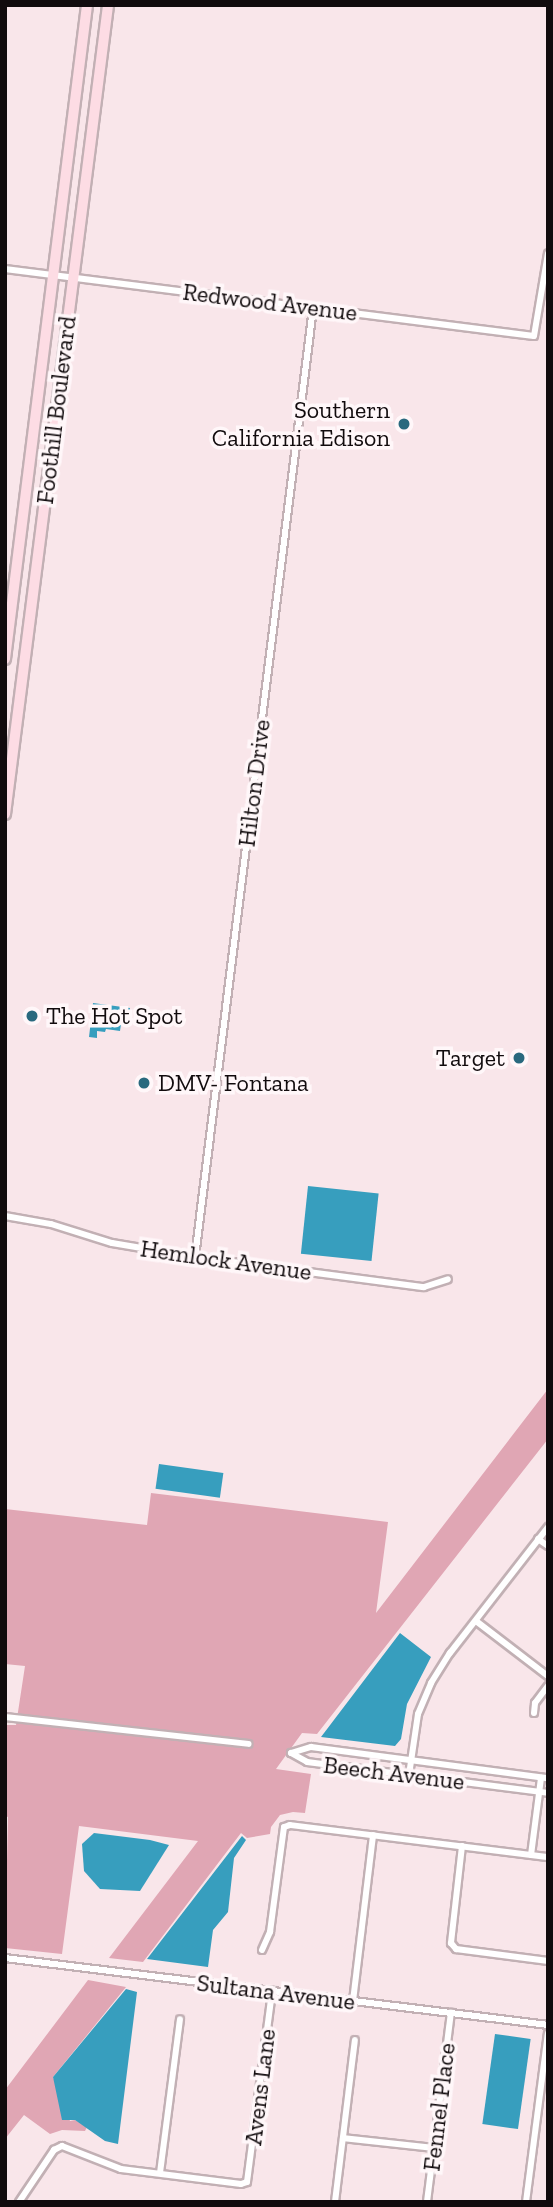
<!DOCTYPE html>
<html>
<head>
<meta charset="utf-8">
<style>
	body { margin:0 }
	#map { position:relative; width:553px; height:2207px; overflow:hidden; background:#f9e6ea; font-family:"Zilla Slab",serif }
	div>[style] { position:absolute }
	.green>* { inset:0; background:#e0a6b4 }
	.water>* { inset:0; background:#379ebe; transform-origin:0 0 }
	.roads { filter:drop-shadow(2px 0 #c2b0b4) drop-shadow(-2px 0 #c2b0b4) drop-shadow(0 2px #c2b0b4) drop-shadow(0 -2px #c2b0b4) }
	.minor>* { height:6px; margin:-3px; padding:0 3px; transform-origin:3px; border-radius:3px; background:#fff }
	.primary>* { height:10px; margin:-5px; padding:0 5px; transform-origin:5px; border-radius:5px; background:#fddce4 }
	.dots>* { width:19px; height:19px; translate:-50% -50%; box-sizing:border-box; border:4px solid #fff7f9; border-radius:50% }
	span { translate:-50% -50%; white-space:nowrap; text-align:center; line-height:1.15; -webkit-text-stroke:7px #fff7f9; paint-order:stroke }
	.street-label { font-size:24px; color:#110b0d }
	.poi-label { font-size:24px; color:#110b0d }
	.right { translate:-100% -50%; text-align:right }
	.left { translate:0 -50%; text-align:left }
	.frame { position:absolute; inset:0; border:7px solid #110b0d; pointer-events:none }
</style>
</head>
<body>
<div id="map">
	<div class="green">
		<i style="clip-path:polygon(548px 1389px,548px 1439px,317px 1734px,302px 1733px,276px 1769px,311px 1774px,305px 1813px,293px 1812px,280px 1815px,271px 1827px,270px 1834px,247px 1838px,241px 1833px,143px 1962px,109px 1958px,198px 1841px,79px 1826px,62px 1954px,5px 1948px,8px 1817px,5px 1816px,5px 1725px,16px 1725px,25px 1666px,5px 1664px,5px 1509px,147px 1525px,151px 1493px,388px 1522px,376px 1613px)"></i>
		<i style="clip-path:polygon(88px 1980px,126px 1987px,53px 2077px,70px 2121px,75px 2120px,87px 2127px,85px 2131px,62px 2130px,50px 2134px,24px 2115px,5px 2139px,5px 2090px)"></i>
	</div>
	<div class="water">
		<i style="clip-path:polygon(93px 1003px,130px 1008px,129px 1017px,122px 1017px,120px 1031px,106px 1029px,105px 1032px,97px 1031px,97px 1038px,89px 1037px)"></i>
		<i style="left:308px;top:1186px;width:71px;height:68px;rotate:6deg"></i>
		<i style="left:159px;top:1464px;width:65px;height:25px;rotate:8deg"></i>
		<i style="clip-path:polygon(400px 1633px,431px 1657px,407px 1704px,401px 1739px,395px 1746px,321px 1737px)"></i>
		<i style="clip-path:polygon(94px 1833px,150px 1840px,169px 1845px,140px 1891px,100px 1889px,84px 1871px,82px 1844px)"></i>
		<i style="clip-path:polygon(242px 1836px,246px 1840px,234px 1858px,228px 1912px,213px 1930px,208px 1967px,147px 1959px)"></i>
		<i style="clip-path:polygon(126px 1989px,137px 1992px,118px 2144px,105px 2141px,75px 2120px,62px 2120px,53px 2077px)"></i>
		<i style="left:495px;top:2034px;width:36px;height:91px;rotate:8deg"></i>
	</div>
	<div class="roads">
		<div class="minor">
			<i style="left:5px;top:269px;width:533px;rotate:7.22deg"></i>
			<i style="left:534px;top:336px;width:84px;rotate:-80.4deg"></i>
			<i style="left:5px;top:1216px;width:47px;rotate:9.9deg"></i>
			<i style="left:51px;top:1224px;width:64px;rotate:17.3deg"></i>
			<i style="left:112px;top:1243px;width:84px;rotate:9.6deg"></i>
			<i style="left:195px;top:1257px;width:231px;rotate:7.5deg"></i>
			<i style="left:424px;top:1287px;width:25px;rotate:-18deg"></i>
			<i style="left:195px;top:1257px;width:956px;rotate:-82.91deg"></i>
			<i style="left:538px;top:1539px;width:12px;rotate:35deg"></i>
			<i style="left:476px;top:1621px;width:91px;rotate:37.4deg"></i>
			<i style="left:534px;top:1713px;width:10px;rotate:-84deg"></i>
			<i style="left:535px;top:1703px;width:21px;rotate:-53deg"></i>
			<i style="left:5px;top:1717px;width:245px;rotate:6.3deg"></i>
			<i style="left:291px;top:1753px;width:18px;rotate:29deg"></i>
			<i style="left:307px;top:1762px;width:243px;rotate:7.3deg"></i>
			<i style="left:291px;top:1753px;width:21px;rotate:-17deg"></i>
			<i style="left:311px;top:1747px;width:239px;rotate:7.5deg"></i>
			<i style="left:409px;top:1775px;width:62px;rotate:-81.6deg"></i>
			<i style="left:418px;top:1714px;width:34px;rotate:-67deg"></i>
			<i style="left:431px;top:1683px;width:36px;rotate:-58deg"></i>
			<i style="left:450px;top:1653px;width:160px;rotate:-52.1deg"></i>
			<i style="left:462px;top:1846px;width:98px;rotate:96.5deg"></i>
			<i style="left:451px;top:1943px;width:8px;rotate:50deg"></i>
			<i style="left:456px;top:1949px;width:93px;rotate:7.4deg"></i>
			<i style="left:531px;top:1855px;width:78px;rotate:-82.6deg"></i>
			<i style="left:262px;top:1950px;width:20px;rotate:-66deg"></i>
			<i style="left:270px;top:1932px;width:106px;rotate:-82.4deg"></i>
			<i style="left:284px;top:1827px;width:6px;rotate:-18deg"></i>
			<i style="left:290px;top:1825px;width:260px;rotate:7.1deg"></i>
			<i style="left:5px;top:1958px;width:547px;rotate:7.03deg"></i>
			<i style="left:353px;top:2001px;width:167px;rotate:-83.1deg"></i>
			<i style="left:343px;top:2138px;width:91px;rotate:6.3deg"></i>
			<i style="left:160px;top:2173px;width:155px;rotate:-82.6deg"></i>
			<i style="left:19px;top:2202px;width:63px;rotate:-56.1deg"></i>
			<i style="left:54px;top:2150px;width:9px;rotate:-27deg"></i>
			<i style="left:62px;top:2146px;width:63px;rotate:21.3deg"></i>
			<i style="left:121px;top:2169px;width:121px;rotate:7.1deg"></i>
			<i style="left:241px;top:2184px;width:6px;rotate:-18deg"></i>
			<i style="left:247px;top:2182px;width:193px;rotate:-82.5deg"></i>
			<i style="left:335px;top:2202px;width:163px;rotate:-83deg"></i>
			<i style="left:427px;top:2202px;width:191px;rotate:-82.8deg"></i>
			<i style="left:526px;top:2202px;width:170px;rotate:-82.6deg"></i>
		</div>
		<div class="primary">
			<i style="left:5px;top:659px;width:659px;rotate:-82.85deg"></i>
			<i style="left:5px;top:814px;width:816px;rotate:-82.74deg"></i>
		</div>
	</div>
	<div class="dots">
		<i style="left:404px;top:424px;background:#29697e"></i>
		<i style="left:32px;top:1016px;background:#29697e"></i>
		<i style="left:519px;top:1058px;background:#29697e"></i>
		<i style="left:144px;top:1083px;background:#29697e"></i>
	</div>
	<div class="street-label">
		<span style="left:270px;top:302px;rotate:7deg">Redwood Avenue</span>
		<span style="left:56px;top:410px;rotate:-83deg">Foothill Boulevard</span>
		<span style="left:254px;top:783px;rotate:-83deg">Hilton Drive</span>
		<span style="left:226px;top:1260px;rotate:8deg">Hemlock Avenue</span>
		<span style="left:394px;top:1773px;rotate:7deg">Beech Avenue</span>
		<span style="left:276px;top:1992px;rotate:7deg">Sultana Avenue</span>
		<span style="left:260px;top:2087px;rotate:-83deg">Avens Lane</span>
		<span style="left:439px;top:2107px;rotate:-83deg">Fennel Place</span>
	</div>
	<div class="poi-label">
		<span class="right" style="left:390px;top:424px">Southern<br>California Edison</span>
		<span class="left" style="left:46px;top:1016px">The Hot Spot</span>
		<span class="right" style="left:505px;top:1058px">Target</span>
		<span class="left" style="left:158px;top:1083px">DMV- Fontana</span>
	</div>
	<div class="frame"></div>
</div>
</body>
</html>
